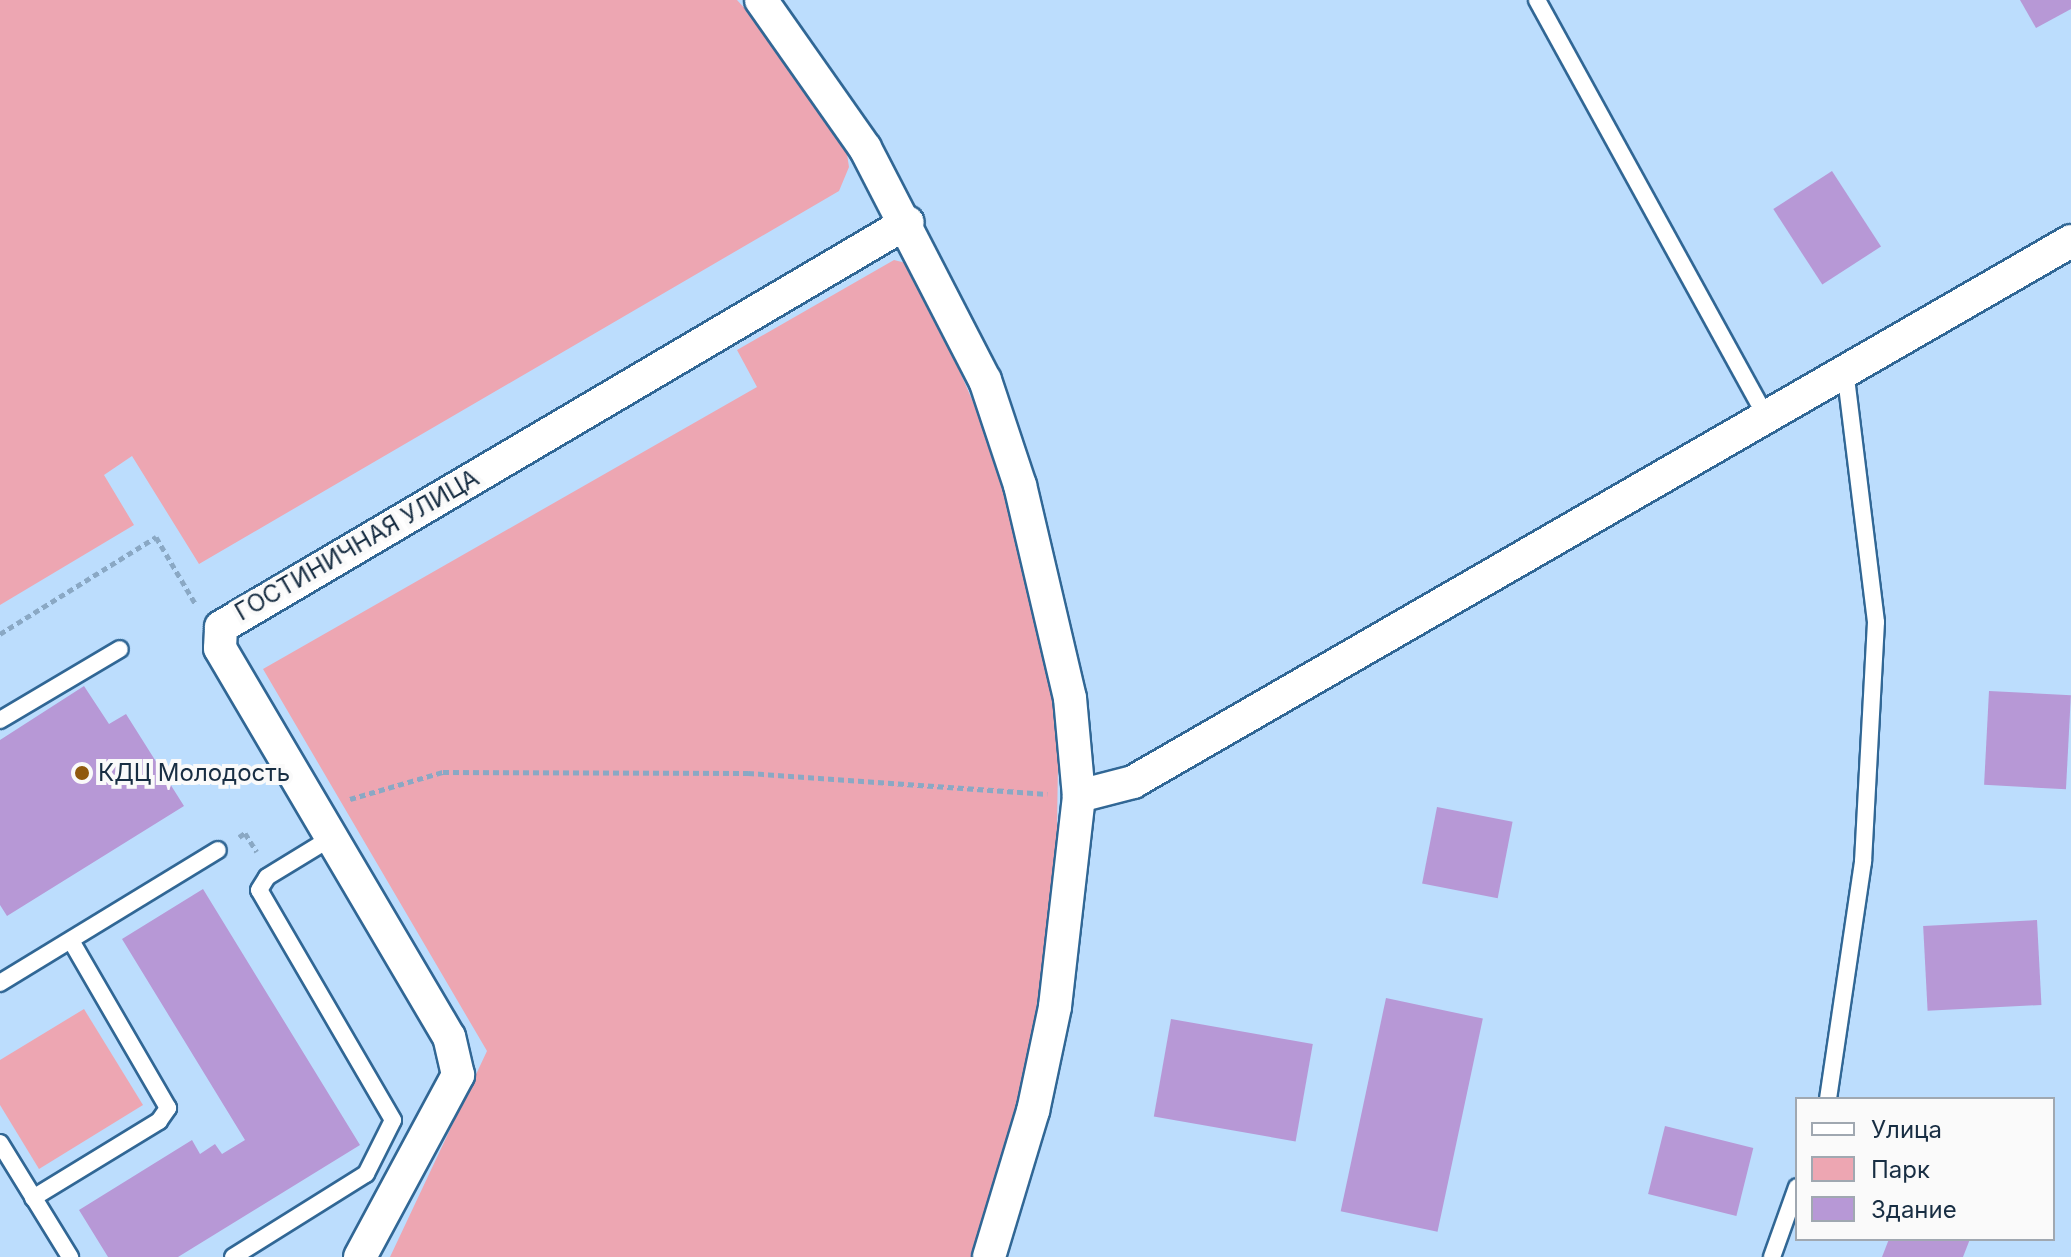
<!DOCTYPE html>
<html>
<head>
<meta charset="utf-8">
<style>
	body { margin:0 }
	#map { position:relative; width:2071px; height:1257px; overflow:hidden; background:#bcddfd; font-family:Inter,sans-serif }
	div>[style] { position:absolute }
	.green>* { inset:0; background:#eda6b2 }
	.building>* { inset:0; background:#b798d6; transform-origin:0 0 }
	.path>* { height:5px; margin-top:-2.5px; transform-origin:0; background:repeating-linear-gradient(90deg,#8aa8c4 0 6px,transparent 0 10px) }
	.roads { filter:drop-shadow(2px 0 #316795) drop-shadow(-2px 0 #316795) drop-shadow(0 2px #316795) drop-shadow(0 -2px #316795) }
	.lane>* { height:16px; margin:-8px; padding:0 8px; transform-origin:8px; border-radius:8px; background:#fff }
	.street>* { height:32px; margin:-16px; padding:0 16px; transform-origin:16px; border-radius:16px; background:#fff }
	.dots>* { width:22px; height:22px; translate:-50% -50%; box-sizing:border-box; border:4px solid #fafafa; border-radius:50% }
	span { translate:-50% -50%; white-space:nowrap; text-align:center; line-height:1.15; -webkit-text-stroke:8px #fafafa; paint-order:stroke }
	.street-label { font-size:24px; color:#182e43 }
	.poi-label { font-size:24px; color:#182e43 }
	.left { translate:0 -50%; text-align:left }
	.legend { position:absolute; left:1795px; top:1097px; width:260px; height:144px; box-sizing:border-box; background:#fafafa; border:2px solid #a0a8b1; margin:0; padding:10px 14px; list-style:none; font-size:24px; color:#182e43 }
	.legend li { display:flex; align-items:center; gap:16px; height:40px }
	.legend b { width:40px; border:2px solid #a0a8b1 }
</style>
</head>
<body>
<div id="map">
	<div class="green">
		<i style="clip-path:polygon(0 0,737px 0,784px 51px,845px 141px,849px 167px,839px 191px,199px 564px,132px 456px,104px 475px,134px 525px,0 605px)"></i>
		<i style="clip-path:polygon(894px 260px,914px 265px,1007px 481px,1059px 704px,1056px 887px,1040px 1031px,996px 1204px,971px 1257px,390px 1257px,487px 1051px,263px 669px,757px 387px,737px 350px)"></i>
		<i style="clip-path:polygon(84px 1009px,143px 1105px,39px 1169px,0 1105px,0 1060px)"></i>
	</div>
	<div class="building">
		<i style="clip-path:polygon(2020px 0,2071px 0,2071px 9px,2036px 28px)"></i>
		<i style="left:1832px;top:171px;width:90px;height:70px;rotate:57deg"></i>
		<i style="clip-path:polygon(84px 686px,109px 724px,126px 714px,184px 806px,7px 916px,0 905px,0 740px)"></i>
		<i style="left:1989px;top:691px;width:82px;height:94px;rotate:3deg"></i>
		<i style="left:1437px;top:807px;width:77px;height:78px;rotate:11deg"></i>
		<i style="clip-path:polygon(203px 889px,360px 1145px,178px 1257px,108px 1257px,79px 1210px,192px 1140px,200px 1154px,215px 1144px,222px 1154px,245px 1140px,122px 939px)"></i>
		<i style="left:2037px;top:920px;width:85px;height:114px;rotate:87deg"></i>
		<i style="left:1386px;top:998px;width:99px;height:218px;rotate:12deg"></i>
		<i style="left:1171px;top:1019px;width:144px;height:99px;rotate:10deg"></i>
		<i style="left:1665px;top:1126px;width:91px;height:70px;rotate:14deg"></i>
		<i style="clip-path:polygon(1889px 1239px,1970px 1239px,1963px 1257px,1882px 1257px)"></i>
	</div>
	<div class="path">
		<i style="left:0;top:634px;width:184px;rotate:-31.9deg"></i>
		<i style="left:156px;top:537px;width:79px;rotate:59.5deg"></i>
		<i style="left:350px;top:799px;width:97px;rotate:-16.2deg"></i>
		<i style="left:443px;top:772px;width:305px;rotate:0.2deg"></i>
		<i style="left:748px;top:773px;width:300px;rotate:4deg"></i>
		<i style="left:239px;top:837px;width:7px;rotate:-34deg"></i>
		<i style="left:245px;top:833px;width:22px;rotate:58deg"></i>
	</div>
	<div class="roads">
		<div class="lane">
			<i style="left:1537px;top:0;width:473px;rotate:61.2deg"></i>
			<i style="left:0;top:720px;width:139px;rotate:-30.6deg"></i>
			<i style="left:0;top:983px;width:255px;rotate:-31.4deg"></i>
			<i style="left:1828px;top:1099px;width:240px;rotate:-81.6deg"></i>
			<i style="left:1863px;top:862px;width:240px;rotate:-86.9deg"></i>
			<i style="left:1876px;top:622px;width:254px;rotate:-97deg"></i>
			<i style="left:0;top:1143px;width:134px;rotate:58.4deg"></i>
			<i style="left:33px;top:1198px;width:148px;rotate:-31.4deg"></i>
			<i style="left:159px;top:1121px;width:16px;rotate:-55deg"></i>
			<i style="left:168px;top:1108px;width:193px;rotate:-120.1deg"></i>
			<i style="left:233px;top:1257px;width:157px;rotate:-32deg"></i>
			<i style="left:366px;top:1174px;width:60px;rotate:-63.4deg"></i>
			<i style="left:393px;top:1120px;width:266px;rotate:-120.2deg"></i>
			<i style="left:259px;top:890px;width:15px;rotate:-58deg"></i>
			<i style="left:267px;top:877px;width:75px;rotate:-31.4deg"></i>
			<i style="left:1772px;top:1257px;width:74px;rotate:-70.3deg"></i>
		</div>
		<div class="street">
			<i style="left:761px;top:0;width:181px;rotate:54.9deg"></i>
			<i style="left:865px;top:148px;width:261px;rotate:62.7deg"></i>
			<i style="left:985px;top:380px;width:111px;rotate:71.6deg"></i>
			<i style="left:1020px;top:485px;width:219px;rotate:76.8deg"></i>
			<i style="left:1070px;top:698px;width:98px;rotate:84.8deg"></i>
			<i style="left:1079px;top:796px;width:212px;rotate:96.5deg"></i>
			<i style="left:1055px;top:1007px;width:106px;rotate:101.9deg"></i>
			<i style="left:1033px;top:1111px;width:152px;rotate:106.8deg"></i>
			<i style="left:1079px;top:796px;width:56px;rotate:-14.5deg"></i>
			<i style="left:1133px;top:782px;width:1083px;rotate:-29.97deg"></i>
			<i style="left:360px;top:1257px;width:207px;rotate:-61.7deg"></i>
			<i style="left:458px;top:1075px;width:39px;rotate:-103deg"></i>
			<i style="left:449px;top:1037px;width:451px;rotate:-120.5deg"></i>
			<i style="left:220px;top:648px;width:21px;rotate:-87deg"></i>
			<i style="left:221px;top:627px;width:797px;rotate:-30.52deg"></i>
		</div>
	</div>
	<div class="dots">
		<i style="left:82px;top:773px;background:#90590e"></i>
	</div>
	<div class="street-label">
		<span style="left:357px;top:545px;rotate:-30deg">ГОСТИНИЧНАЯ УЛИЦА</span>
	</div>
	<div class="poi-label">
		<span class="left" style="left:98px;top:773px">КДЦ Молодость</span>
	</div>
	<ul class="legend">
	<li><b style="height:10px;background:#fff"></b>Улица</li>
	<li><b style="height:22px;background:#eda6b2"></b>Парк</li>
	<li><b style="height:22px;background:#b798d6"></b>Здание</li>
	</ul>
</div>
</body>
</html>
